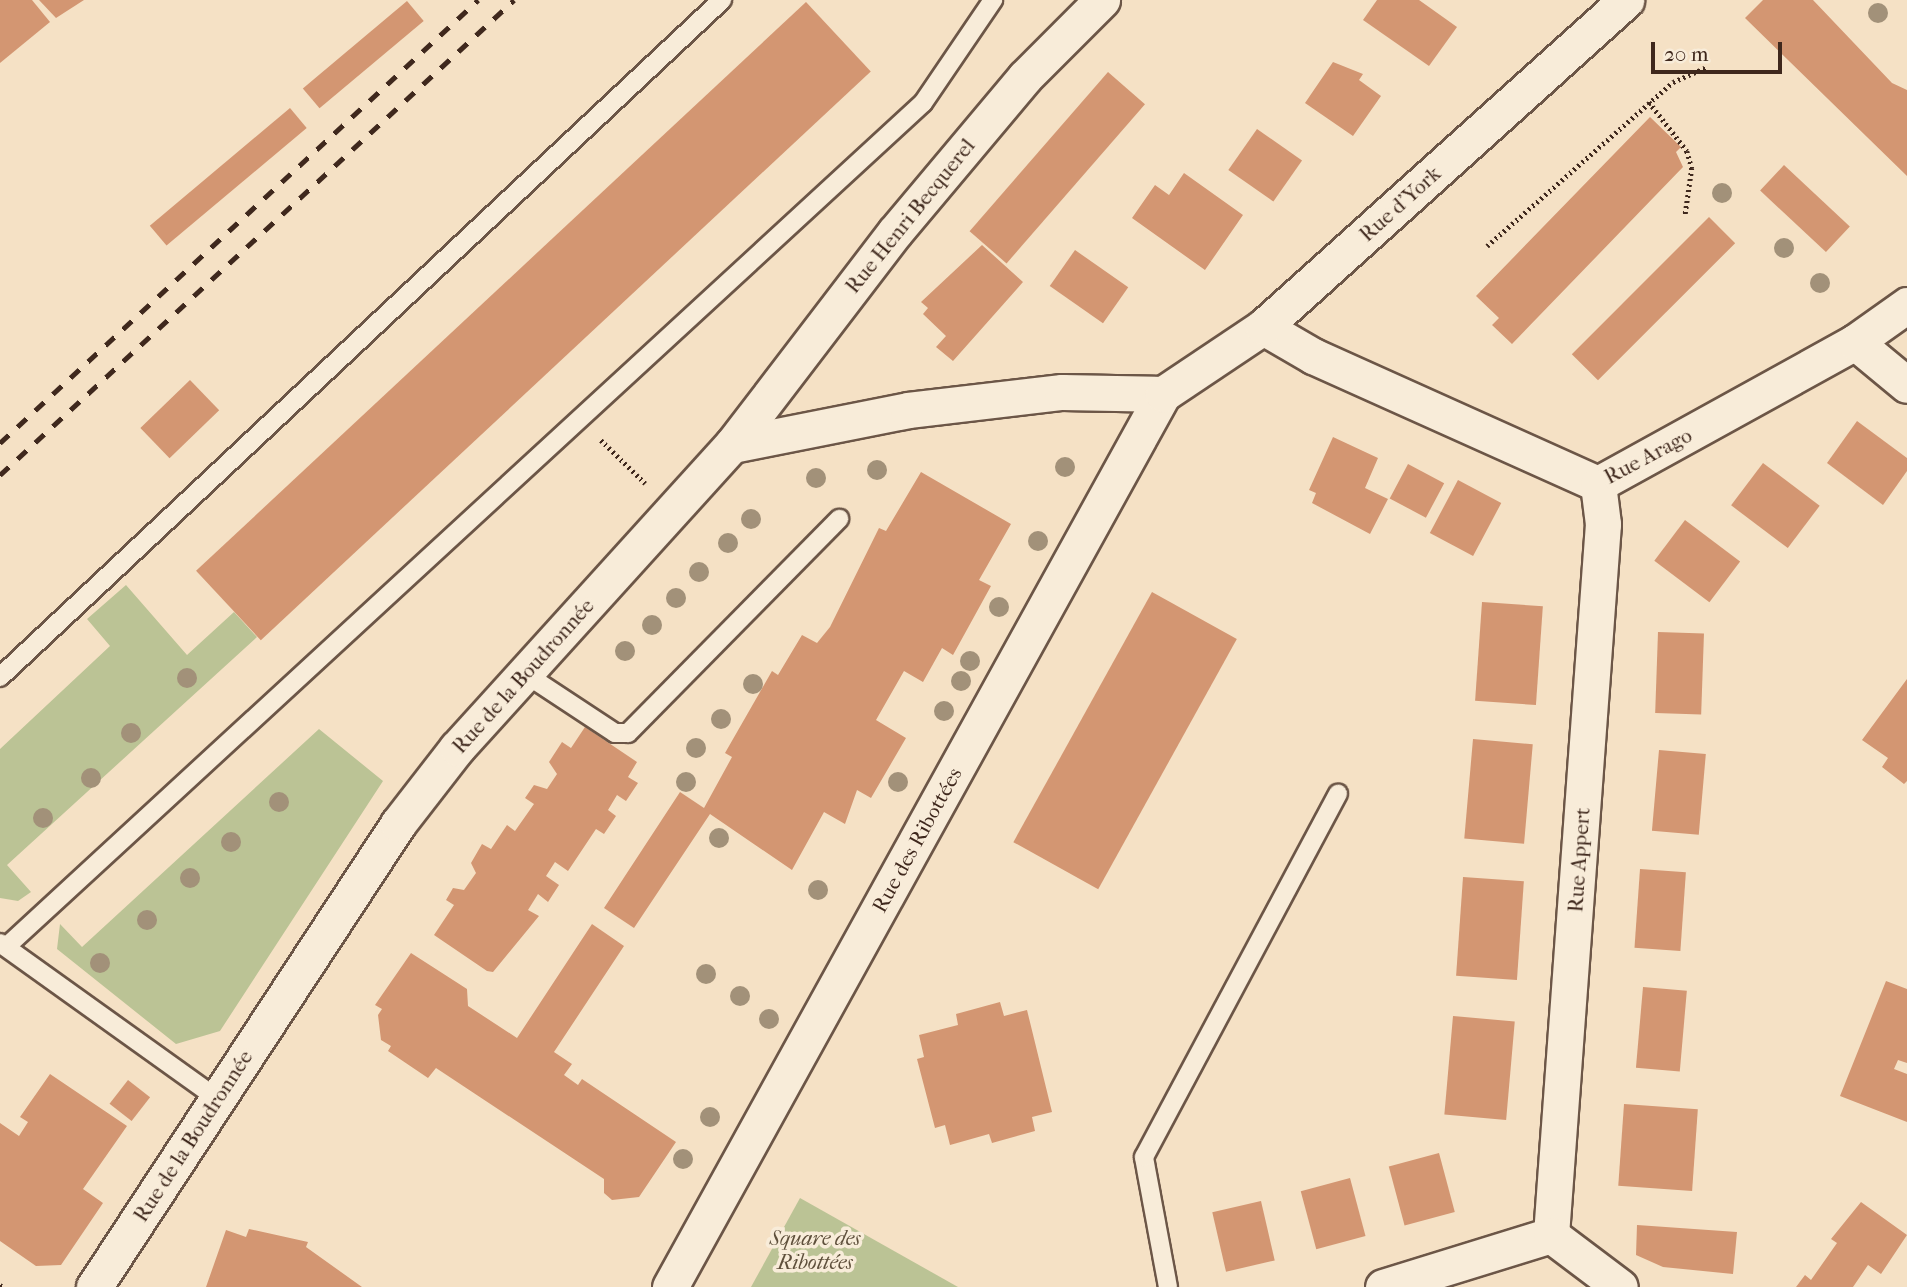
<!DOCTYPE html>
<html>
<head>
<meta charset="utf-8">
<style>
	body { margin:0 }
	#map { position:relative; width:1907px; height:1287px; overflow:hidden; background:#f5e1c5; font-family:"IM FELL French Canon",serif }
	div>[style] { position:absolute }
	.green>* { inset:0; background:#bbc395 }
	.building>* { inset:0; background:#d39672; transform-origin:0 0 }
	.path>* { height:4.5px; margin-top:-2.25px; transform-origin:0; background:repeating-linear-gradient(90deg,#3f281d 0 2px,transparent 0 5.5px) }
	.roads { filter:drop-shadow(2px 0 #6c5647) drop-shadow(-2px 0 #6c5647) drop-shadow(0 2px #6c5647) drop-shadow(0 -2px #6c5647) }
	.lane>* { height:18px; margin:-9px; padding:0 9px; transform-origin:9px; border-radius:9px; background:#f8ecd9 }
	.street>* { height:35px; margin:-17.5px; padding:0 17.5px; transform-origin:17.5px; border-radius:17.5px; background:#f8ecd9 }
	.rail>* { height:5px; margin-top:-2.5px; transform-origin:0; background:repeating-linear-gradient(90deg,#3f281d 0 12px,transparent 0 24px) }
	.trees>* { width:20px; height:20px; margin:-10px; border-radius:50%; background:#a29179 }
	span { translate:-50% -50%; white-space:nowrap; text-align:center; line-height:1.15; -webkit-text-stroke:7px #f8ecd9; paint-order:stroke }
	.street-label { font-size:21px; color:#3f281d }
	.park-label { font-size:21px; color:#5e4f3b; font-style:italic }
	.scale { position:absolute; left:1651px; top:42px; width:131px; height:32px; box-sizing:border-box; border:4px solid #3f281d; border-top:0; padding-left:9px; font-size:21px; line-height:24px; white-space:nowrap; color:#3f281d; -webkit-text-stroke:5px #f8ecd9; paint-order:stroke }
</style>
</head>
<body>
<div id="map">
	<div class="green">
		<i style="clip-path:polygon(126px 585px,187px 655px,234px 612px,257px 637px,7px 865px,31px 892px,18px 901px,0 898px,0 749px,110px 646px,87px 619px)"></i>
		<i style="clip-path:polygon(319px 729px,383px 781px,220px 1031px,176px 1044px,57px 949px,60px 924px,82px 947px)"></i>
		<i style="clip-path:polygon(800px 1198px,958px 1287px,751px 1287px)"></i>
	</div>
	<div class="building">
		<i style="clip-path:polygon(0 0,32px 0,50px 22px,0 63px)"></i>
		<i style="clip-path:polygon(39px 0,84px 0,56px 18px)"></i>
		<i style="clip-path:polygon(1377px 0,1419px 0,1457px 27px,1429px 66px,1363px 20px)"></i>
		<i style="clip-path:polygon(1763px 0,1813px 0,1892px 83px,1907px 90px,1907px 176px,1745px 18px)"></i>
		<i style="left:407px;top:1px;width:26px;height:136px;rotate:50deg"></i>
		<i style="left:806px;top:2px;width:95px;height:834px;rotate:47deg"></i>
		<i style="clip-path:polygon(1333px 62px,1363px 74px,1359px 80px,1381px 96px,1353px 136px,1305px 103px)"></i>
		<i style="left:1108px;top:72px;width:49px;height:211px;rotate:41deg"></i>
		<i style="left:290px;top:108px;width:26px;height:183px;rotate:50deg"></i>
		<i style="clip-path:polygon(1650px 117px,1681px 147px,1676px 152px,1683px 167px,1512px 344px,1492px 325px,1499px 318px,1476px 296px)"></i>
		<i style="left:1257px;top:129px;width:55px;height:50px;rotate:35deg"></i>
		<i style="left:1784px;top:165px;width:90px;height:35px;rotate:43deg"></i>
		<i style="clip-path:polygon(1184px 173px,1243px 215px,1205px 270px,1132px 218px,1155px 185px,1169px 195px)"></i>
		<i style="left:1709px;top:217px;width:37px;height:194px;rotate:45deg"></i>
		<i style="clip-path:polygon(982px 245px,1023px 282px,953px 361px,936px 347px,946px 336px,923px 314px,928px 308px,921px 302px)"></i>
		<i style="left:1075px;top:250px;width:65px;height:44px;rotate:35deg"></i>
		<i style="left:190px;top:380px;width:42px;height:69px;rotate:46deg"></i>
		<i style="clip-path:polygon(1857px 421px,1907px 458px,1907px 471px,1883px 505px,1827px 463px)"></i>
		<i style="clip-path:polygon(1333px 437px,1378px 458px,1365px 488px,1388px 499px,1370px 534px,1312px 503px,1316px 493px,1309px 490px)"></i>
		<i style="left:1763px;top:463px;width:71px;height:53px;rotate:37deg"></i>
		<i style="left:1408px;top:464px;width:41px;height:39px;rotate:28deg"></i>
		<i style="clip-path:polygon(921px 472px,1011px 524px,979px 580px,991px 586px,953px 655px,942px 648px,923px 682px,904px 671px,876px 720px,906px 738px,871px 798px,857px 790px,845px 824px,824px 812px,792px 870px,710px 814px,634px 928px,604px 908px,680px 792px,704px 808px,732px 757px,725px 753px,772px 671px,778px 675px,802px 635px,817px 643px,830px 627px,879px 528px,886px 531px)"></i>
		<i style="left:1458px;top:480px;width:49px;height:60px;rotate:28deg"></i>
		<i style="left:1685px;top:520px;width:69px;height:51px;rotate:37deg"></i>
		<i style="left:1152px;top:592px;width:97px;height:286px;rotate:29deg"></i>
		<i style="left:1482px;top:602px;width:61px;height:99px;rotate:4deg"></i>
		<i style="left:1658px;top:632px;width:46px;height:81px;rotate:2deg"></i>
		<i style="clip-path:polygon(1907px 679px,1907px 781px,1904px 784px,1882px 767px,1888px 758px,1862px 740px)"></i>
		<i style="clip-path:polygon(585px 727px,637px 762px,628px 777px,638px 783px,626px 801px,617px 795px,608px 810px,616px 816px,604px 834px,596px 829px,568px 871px,555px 862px,546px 876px,559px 885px,548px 902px,538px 894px,528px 910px,539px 916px,493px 972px,487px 971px,434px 935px,454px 905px,446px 900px,453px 888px,464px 890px,476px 873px,471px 863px,482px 844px,491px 849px,507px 825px,515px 831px,534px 804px,525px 798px,534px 785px,547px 789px,557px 774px,549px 762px,562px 742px,571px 748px)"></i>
		<i style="left:1473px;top:739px;width:60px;height:100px;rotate:5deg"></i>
		<i style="left:1659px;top:750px;width:47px;height:81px;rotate:5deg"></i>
		<i style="left:1640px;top:869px;width:46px;height:79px;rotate:4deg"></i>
		<i style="left:1463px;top:877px;width:61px;height:99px;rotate:4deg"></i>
		<i style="clip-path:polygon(592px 924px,624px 946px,554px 1052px,572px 1064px,564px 1075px,578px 1085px,582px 1079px,676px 1142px,639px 1197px,612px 1200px,604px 1193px,604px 1179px,436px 1068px,428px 1078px,388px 1051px,391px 1046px,381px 1040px,378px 1015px,382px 1009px,375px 1005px,411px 953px,467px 989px,468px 1006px,517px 1038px)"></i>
		<i style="clip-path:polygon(1886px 981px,1907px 989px,1907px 1063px,1898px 1060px,1894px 1069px,1907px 1074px,1907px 1122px,1840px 1096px)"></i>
		<i style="left:1643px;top:987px;width:44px;height:81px;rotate:5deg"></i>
		<i style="clip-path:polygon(1000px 1002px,1004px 1016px,1027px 1010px,1052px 1112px,1032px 1117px,1035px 1131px,992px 1143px,989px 1134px,950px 1145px,945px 1125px,935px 1128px,917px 1059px,924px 1057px,919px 1035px,958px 1025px,956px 1014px)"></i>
		<i style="left:1453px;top:1016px;width:62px;height:99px;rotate:5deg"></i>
		<i style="clip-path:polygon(50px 1074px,127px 1126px,83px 1189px,103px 1203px,61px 1265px,36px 1266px,0 1241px,0 1123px,19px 1136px,28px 1122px,20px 1117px)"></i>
		<i style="left:128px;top:1080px;width:28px;height:30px;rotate:38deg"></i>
		<i style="left:1624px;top:1104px;width:74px;height:82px;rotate:4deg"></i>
		<i style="left:1439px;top:1153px;width:61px;height:52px;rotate:75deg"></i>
		<i style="left:1350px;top:1178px;width:60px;height:51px;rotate:75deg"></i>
		<i style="left:1261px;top:1201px;width:61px;height:50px;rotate:77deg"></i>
		<i style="clip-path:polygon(1861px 1202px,1907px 1235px,1881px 1274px,1868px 1265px,1853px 1287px,1796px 1287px,1805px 1275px,1811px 1280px,1837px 1243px,1831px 1239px)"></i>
		<i style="clip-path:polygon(1637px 1225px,1737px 1232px,1733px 1274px,1663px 1267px,1636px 1255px)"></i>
		<i style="clip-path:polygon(249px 1229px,308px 1242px,306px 1247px,362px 1287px,206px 1287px,226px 1230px,246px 1237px)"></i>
	</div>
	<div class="path">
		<i style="left:1649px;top:102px;width:62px;rotate:52.2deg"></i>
		<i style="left:1687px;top:151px;width:18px;rotate:74deg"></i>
		<i style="left:1692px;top:168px;width:49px;rotate:98.1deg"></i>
		<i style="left:1487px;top:246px;width:248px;rotate:-41.4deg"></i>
		<i style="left:1673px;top:82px;width:37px;rotate:-24deg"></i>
		<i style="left:601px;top:440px;width:62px;rotate:44.3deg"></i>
		<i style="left:0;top:1285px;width:4px;rotate:34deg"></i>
	</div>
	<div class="roads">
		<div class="lane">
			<i style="left:524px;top:673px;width:109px;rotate:33.4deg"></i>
			<i style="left:615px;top:733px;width:13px"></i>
			<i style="left:628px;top:733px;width:301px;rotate:-45.4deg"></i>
			<i style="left:0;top:677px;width:990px;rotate:-43.16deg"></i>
			<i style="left:0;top:943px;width:268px;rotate:35.6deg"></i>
			<i style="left:6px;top:947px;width:1246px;rotate:-42.63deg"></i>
			<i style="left:923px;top:103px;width:125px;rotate:-55.8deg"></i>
			<i style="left:1168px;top:1287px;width:132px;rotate:-100.5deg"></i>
			<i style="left:1144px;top:1157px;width:412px;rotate:-61.9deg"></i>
		</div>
		<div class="street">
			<i style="left:1263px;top:327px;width:58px;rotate:30.1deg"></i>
			<i style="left:1313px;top:356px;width:312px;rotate:24.2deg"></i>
			<i style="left:1598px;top:484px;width:294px;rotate:-28.9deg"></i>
			<i style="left:1855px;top:342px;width:64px;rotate:-35.4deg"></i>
			<i style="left:1855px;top:342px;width:67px;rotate:39.6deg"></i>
			<i style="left:732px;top:445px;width:268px;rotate:-52.6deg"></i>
			<i style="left:895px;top:232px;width:202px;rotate:-50deg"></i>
			<i style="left:1025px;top:77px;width:109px;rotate:-45deg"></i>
			<i style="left:1551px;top:1235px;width:713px;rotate:-85.82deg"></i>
			<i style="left:1603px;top:524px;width:40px;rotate:-97.1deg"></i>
			<i style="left:94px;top:1287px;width:554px;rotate:-56.71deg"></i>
			<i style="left:398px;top:824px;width:96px;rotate:-52.2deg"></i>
			<i style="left:457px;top:748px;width:409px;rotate:-47.8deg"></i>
			<i style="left:732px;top:445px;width:179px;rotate:-11.2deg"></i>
			<i style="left:908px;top:410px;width:155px;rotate:-6.7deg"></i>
			<i style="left:1062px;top:392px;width:101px;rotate:1.1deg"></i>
			<i style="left:670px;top:1287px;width:1020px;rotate:-61.1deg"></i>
			<i style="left:1163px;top:394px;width:120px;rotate:-33.8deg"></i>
			<i style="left:1263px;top:327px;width:489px;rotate:-42deg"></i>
			<i style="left:1383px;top:1287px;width:176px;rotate:-17.2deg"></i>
			<i style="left:1551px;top:1235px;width:86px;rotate:37deg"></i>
		</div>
	</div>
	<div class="rail">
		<i style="left:0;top:443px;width:652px;rotate:-42.82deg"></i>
		<i style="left:0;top:475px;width:700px;rotate:-42.74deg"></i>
	</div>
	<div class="trees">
		<i style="left:1878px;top:13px"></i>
		<i style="left:1722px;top:193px"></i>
		<i style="left:1784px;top:248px"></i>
		<i style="left:1820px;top:283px"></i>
		<i style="left:1065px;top:467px"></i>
		<i style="left:877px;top:470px"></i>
		<i style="left:816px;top:478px"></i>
		<i style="left:751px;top:519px"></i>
		<i style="left:1038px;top:541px"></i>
		<i style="left:728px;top:543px"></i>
		<i style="left:699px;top:572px"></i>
		<i style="left:676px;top:598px"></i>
		<i style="left:999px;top:607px"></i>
		<i style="left:652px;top:625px"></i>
		<i style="left:625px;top:651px"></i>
		<i style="left:970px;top:661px"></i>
		<i style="left:187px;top:678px"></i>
		<i style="left:961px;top:681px"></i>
		<i style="left:753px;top:684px"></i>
		<i style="left:944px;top:711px"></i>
		<i style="left:721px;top:719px"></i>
		<i style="left:131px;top:733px"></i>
		<i style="left:696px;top:748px"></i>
		<i style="left:91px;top:778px"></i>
		<i style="left:686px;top:782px"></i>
		<i style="left:898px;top:782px"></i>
		<i style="left:279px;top:802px"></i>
		<i style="left:43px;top:818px"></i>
		<i style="left:719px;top:838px"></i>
		<i style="left:231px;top:842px"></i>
		<i style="left:190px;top:878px"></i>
		<i style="left:818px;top:890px"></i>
		<i style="left:147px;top:920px"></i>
		<i style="left:100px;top:963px"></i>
		<i style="left:706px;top:974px"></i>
		<i style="left:740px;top:996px"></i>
		<i style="left:769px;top:1019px"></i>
		<i style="left:710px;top:1117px"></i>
		<i style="left:683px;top:1159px"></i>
	</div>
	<div class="street-label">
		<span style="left:1400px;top:204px;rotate:-42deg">Rue d'York</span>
		<span style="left:910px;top:216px;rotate:-51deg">Rue Henri Becquerel</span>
		<span style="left:1648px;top:456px;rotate:-28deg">Rue Arago</span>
		<span style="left:523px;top:676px;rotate:-48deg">Rue de la Boudronnée</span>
		<span style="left:917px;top:840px;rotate:-61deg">Rue des Ribottées</span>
		<span style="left:1579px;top:860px;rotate:-86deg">Rue Appert</span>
		<span style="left:193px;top:1136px;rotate:-57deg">Rue de la Boudronnée</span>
	</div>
	<div class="park-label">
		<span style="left:815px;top:1250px">Square des<br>Ribottées</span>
	</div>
	<div class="scale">20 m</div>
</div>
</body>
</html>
